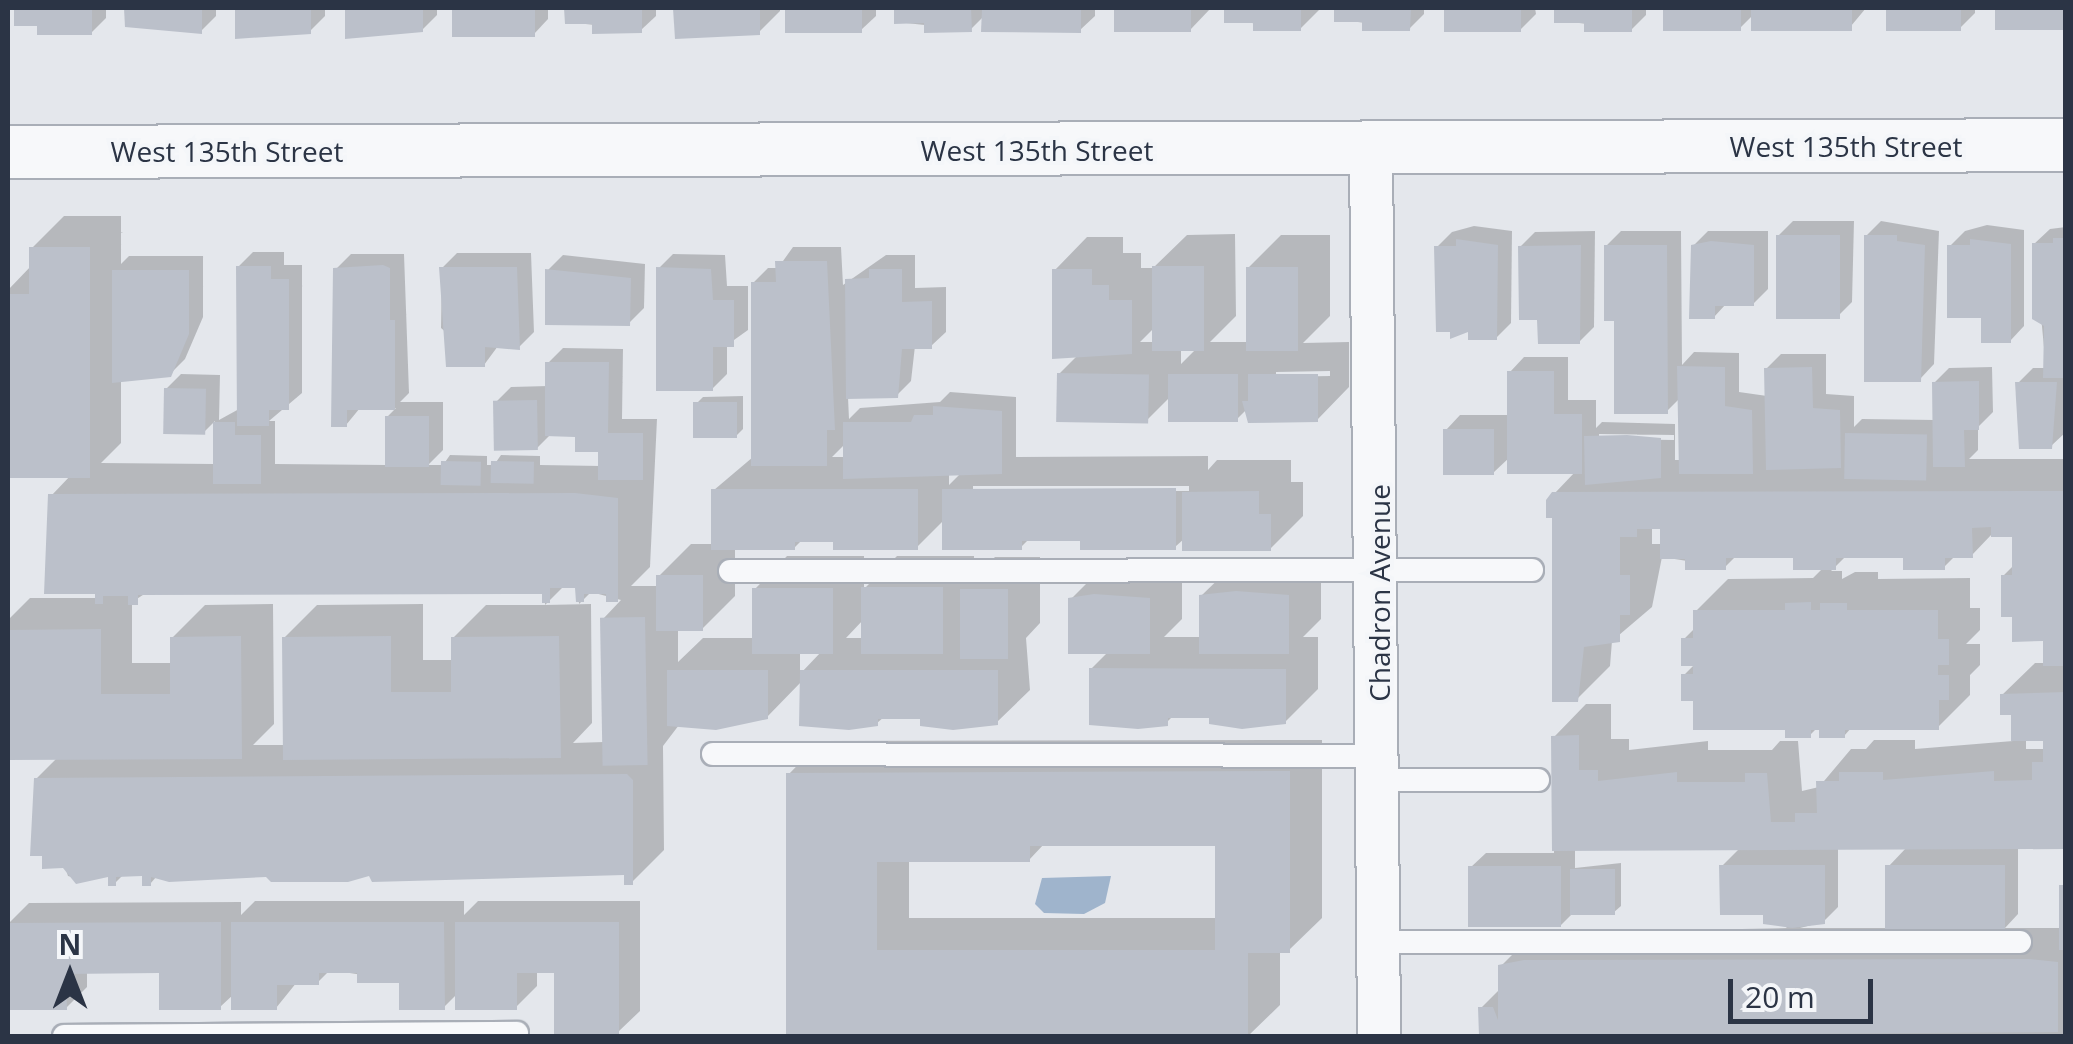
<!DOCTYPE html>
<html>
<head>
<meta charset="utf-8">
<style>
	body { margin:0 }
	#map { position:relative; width:2073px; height:1044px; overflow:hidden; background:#e4e7ec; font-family:"Open Sans",sans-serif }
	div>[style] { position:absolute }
	.water>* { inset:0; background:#9fb4cc }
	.shadow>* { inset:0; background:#0003 }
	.building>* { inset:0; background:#bbc0ca; transform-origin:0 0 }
	.roads { filter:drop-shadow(2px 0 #a9aeb7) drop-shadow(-2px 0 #a9aeb7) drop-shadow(0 2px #a9aeb7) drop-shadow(0 -2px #a9aeb7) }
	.service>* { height:22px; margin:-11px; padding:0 11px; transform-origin:11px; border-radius:11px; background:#f7f8fa }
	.minor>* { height:42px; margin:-21px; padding:0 21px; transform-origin:21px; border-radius:21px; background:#f7f8fa }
	.tertiary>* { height:52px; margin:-26px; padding:0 26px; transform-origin:26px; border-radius:26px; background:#f7f8fa }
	span { translate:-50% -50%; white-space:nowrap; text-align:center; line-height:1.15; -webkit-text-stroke:8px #f4f6f9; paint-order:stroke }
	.street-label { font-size:28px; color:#2b3445 }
	.frame { position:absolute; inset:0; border:10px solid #2b3445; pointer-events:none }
	.north { position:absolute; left:20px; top:924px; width:100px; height:100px; -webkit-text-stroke:8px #f4f6f9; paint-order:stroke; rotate:0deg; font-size:28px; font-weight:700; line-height:40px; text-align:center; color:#2b3445 }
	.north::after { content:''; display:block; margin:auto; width:35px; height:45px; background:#2b3445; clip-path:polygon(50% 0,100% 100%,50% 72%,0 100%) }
	.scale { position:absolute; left:1728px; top:979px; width:145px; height:45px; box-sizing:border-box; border:5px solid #2b3445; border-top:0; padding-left:12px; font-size:30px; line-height:35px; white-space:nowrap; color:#2b3445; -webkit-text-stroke:8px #f4f6f9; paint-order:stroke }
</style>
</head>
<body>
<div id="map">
	<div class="water">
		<i style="clip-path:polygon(1111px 876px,1105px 903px,1084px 914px,1044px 913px,1035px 904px,1042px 878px)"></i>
	</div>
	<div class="shadow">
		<i style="clip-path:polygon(17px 8px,106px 8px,106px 18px,91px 33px,17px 23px)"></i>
		<i style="clip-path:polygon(127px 8px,216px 8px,216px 16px,201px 31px,127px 24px)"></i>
		<i style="clip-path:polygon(237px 8px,325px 8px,325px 16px,310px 31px,237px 37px)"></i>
		<i style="clip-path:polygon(347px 8px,437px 8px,437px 15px,422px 30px,348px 36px)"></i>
		<i style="clip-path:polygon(454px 8px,548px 8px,548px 19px,534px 34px,454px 34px)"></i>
		<i style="clip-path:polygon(567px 8px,656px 8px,656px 16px,641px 30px,567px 22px)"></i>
		<i style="clip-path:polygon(677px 8px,780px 8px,780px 11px,759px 32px,677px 36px)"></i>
		<i style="clip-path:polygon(788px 8px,876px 8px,876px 16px,861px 30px,788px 30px)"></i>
		<i style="clip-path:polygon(897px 8px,1095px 8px,1095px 16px,1080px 30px,984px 16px,970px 30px,897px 22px)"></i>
		<i style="clip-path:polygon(1117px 8px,1211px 8px,1190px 30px,1117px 30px)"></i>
		<i style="clip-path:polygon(1227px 8px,1321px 8px,1300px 29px,1227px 20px)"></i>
		<i style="clip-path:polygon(1337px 8px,1424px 8px,1424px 14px,1409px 29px,1336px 19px)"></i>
		<i style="clip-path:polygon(1447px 8px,1535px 8px,1536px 14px,1521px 29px,1447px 30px)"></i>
		<i style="clip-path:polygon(1557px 8px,1646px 8px,1646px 15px,1631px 30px,1557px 20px)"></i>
		<i style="clip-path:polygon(1666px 8px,1866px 8px,1851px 26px,1753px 15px,1740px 28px,1666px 29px)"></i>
		<i style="clip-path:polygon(1889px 8px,1975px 8px,1975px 13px,1960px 28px,1888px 28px)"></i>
		<i style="clip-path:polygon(evenodd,64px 216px,121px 216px,121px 264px,129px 256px,203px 256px,203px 317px,185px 359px,170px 374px,121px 380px,121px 443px,101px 463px,215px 464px,215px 421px,204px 432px,166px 389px,181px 374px,220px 375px,219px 420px,239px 409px,238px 267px,253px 252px,284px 252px,284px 265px,302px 265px,302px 393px,269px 421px,275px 421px,275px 464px,387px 465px,387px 417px,396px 408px,360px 408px,346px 425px,336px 269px,351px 254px,404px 254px,409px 393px,400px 402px,443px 402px,443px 450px,428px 465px,443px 465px,450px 455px,487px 456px,487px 465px,494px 465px,501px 455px,540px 456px,540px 465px,601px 466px,601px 450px,577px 434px,551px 434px,537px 448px,496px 402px,511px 387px,548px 386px,548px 363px,563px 348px,623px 349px,622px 419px,657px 419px,650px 567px,631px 586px,659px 586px,659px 576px,691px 544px,714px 544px,714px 490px,753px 457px,753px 283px,768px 268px,778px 268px,793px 247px,841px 247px,843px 285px,886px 255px,915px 255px,915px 288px,946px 287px,946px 332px,931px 346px,915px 346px,911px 381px,896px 396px,848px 397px,849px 419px,860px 408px,940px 402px,950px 392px,1016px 397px,1016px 457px,1208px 456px,1208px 470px,1217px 460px,1291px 460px,1291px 482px,1303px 482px,1303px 516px,1270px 549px,1185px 538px,1175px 547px,1083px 538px,1030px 538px,1021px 547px,944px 520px,916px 548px,836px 539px,803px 539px,794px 548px,735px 548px,735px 596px,702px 629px,678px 629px,678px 662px,703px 638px,755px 638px,755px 589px,787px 556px,864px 556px,864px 589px,897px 556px,974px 556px,974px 577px,995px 557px,1040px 557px,1040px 623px,1026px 638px,1030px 690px,997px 722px,884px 717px,877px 723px,802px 681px,767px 717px,679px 725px,663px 746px,664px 850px,632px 882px,627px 873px,157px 876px,150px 884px,144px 873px,124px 874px,115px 883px,110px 874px,86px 881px,68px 876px,36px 779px,58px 757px,8px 758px,8px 620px,30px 598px,97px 598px,51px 496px,71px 475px,8px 475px,8px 290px,32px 265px,32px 248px,64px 216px,845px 444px,845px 457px,832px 457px,845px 444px,64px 216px,961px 473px,949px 485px,949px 474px,961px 473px,64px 216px,973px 486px,1189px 486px,1189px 491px,973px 491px,973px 486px,64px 216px,564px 586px,578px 586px,579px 604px,591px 592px,621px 600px,603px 619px,604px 742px,573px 743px,592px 723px,591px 604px,545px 605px,564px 586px,64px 216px,545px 591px,545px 605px,486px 605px,453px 638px,453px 660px,423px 660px,423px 604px,317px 605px,284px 638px,285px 745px,253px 745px,274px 724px,273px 604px,205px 605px,172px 638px,172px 663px,132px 663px,132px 602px,146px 593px,545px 591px,64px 216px,864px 619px,864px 638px,846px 638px,864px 619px,64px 216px,800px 652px,821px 652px,800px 674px,800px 652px)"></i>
		<i style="clip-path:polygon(1793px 221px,1854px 221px,1852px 302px,1837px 317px,1778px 236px)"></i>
		<i style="clip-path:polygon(1881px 221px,1939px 231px,1934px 364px,1920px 379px,1866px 236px)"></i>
		<i style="clip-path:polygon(1987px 225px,2024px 230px,2024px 326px,2010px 341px,1984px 316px,1950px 246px,1965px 231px)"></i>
		<i style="clip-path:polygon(1474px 226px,1512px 231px,1511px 323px,1496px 338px,1470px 328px,1437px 247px,1452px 232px)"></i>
		<i style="clip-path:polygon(2066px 227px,2066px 432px,2051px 446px,2018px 383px,2033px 368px,2046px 368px,2034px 244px,2050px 229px)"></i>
		<i style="clip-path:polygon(1595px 231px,1594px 327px,1579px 342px,1540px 318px,1520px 247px,1535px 232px)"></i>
		<i style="clip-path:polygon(evenodd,1621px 231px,1681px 231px,1682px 365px,1694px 352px,1739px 353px,1739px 392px,1767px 396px,1766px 369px,1781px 354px,1826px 354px,1826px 394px,1854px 396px,1854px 427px,1862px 419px,1935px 420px,1934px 383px,1949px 368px,1992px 367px,1993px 412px,1978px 427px,1978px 450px,1969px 459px,2066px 459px,2066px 846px,2018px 847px,2018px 914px,2005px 928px,2061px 928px,2066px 882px,2066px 1036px,1503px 1036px,1481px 1008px,1501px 988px,1501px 966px,1534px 933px,1787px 928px,1722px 866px,1740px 848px,1575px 849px,1575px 868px,1621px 863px,1621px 906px,1613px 913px,1573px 913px,1560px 926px,1471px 867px,1486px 853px,1554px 853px,1554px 737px,1586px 704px,1611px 704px,1611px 739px,1629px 739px,1629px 750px,1708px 741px,1708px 750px,1772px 750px,1780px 741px,1798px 741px,1802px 791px,1819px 787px,1851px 749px,1866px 749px,1874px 740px,1915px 740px,1915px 749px,2013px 741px,2013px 713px,2002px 695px,2035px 663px,2045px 663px,2045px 638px,2014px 614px,2003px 576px,2014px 565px,2014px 534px,1992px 534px,1972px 555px,1956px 555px,1944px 567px,1906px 556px,1846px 556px,1831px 571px,1842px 571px,1842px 579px,1855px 572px,1878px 572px,1878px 579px,1970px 578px,1970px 608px,1980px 608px,1980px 630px,1966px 644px,1980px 644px,1980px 665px,1970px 675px,1970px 695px,1938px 727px,1852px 727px,1844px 736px,1817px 728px,1810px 735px,1695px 698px,1684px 675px,1696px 663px,1684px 639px,1695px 628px,1695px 612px,1728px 579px,1813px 578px,1824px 567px,1796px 555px,1736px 556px,1725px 567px,1662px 557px,1652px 607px,1612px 641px,1610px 666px,1577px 699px,1554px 494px,1575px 472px,1510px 457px,1493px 473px,1446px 430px,1460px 415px,1510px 415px,1510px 372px,1524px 357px,1568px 357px,1568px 400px,1596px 400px,1596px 428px,1602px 422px,1675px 424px,1675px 460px,1681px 460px,1680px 398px,1667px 411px,1617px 318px,1606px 246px,1621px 231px,1599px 434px,1674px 435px,1674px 440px,1599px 439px,1599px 434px,1621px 231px,1652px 526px,1662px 526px,1662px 544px,1652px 544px,1652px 526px,1621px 231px,2026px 738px,2045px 738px,2045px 749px,2026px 749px,2026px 738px,1621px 231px,1838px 847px,1907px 847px,1888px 867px,1888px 928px,1800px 928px,1823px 922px,1838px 907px,1838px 847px)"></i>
		<i style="clip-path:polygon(1708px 231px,1768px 231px,1768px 289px,1753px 304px,1726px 304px,1714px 317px,1693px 246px)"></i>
		<i style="clip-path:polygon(evenodd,1235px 234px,1236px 316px,1210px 342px,1249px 342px,1248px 268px,1281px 235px,1330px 235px,1330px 316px,1303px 343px,1349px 342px,1349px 387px,1317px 420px,1247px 409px,1236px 420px,1170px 397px,1148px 419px,1059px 374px,1078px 355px,1055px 270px,1087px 237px,1123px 237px,1123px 253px,1141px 253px,1141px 268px,1153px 268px,1187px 235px,1235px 234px,1154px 328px,1154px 342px,1140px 342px,1154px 328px,1235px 234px,1181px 349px,1196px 349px,1181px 364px,1181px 349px,1235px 234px,1330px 371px,1330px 376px,1276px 377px,1276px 372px,1330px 371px)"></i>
		<i style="clip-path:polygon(457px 253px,531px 253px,534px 332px,519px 347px,498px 346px,484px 365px,441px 328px,442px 268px)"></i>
		<i style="clip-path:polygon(673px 254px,725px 255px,727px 286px,748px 286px,748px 330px,727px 345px,727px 374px,712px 389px,659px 268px)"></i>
		<i style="clip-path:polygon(563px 255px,645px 264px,644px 308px,629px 323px,548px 270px)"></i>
		<i style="clip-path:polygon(743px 396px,743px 429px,736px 436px,696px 404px,703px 397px)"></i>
		<i style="clip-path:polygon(1234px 564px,1321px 564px,1321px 619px,1303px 637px,1318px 637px,1318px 689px,1285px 722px,1174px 715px,1166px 723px,1091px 669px,1109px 651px,1070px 600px,1103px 567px,1182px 567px,1182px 619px,1164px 637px,1201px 637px,1201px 596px)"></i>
		<i style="clip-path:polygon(evenodd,1322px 740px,1322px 918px,1289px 950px,1280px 950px,1280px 1005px,1248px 1036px,789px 1036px,789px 774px,821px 741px,1322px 740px,1045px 843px,1217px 843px,1217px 918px,909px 918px,909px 860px,1029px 860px,1045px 843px)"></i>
		<i style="clip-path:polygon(255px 901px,464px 901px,464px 915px,478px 901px,640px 901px,640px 1011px,618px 1032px,557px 970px,537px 970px,537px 986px,516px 1007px,457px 994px,444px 1007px,402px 981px,330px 970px,318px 982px,297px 982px,276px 1008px,234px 994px,220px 1007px,161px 970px,87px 971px,87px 987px,66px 1008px,8px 1008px,8px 924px,29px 903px,241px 902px,241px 915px)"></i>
	</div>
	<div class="building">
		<i style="clip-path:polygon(14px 8px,92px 8px,92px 35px,37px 35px,37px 26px,14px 26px)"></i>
		<i style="clip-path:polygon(124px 8px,202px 8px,202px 34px,125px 27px)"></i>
		<i style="clip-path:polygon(235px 8px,311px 8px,311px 34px,235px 39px)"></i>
		<i style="clip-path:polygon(345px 8px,423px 8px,423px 32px,345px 39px)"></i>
		<i style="left:452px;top:8px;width:83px;height:29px"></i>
		<i style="clip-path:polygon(564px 8px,642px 8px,642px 33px,592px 34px,592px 24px,565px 24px)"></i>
		<i style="clip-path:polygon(673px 8px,760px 8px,760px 35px,675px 39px)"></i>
		<i style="left:785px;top:8px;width:77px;height:25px"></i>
		<i style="clip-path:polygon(894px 8px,971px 8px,972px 32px,924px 33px,924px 23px,894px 24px)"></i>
		<i style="clip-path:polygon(1003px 8px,1081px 8px,1081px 33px,981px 32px,982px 9px)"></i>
		<i style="left:1114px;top:8px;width:77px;height:24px"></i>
		<i style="clip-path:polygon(1224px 8px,1301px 8px,1301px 31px,1253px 31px,1253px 23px,1224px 23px)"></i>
		<i style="clip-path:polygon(1334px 8px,1411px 8px,1410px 31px,1362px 31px,1362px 22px,1334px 22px)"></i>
		<i style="left:1444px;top:8px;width:77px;height:24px"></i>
		<i style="clip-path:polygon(1554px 8px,1632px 8px,1632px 32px,1584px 32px,1584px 23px,1554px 23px)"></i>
		<i style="left:1663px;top:8px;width:78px;height:23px"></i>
		<i style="left:1751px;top:8px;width:101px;height:23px"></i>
		<i style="left:1886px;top:8px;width:75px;height:23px"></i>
		<i style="left:1995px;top:8px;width:71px;height:22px"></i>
		<i style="left:1776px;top:235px;width:64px;height:84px"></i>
		<i style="clip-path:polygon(1864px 235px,1897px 235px,1897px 241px,1925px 245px,1921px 382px,1864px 382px)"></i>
		<i style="clip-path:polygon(2053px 238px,2066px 238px,2066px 378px,2043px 378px,2044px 326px,2032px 319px,2032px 243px,2053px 243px)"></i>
		<i style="clip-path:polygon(1456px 239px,1498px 245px,1497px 340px,1468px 340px,1468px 332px,1450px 339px,1450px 332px,1436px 332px,1434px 246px,1456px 246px)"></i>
		<i style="clip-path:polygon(1970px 239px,2011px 244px,2011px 343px,1981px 343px,1981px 318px,1947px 318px,1947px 245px,1970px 245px)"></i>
		<i style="clip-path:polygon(1711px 241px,1754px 245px,1754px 306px,1715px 306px,1715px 319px,1689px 319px,1691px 245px)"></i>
		<i style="clip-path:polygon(1581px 245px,1580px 344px,1538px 344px,1537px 320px,1519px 320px,1518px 246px)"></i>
		<i style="clip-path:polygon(1604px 245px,1667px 245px,1668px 414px,1614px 414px,1614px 321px,1604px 321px)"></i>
		<i style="clip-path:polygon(29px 247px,90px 247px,90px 478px,8px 478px,8px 294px,29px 294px)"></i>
		<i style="clip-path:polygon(775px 261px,827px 261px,835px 430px,827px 430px,827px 466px,751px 466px,751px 282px,776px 282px)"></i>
		<i style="clip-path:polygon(383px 265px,390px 268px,390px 320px,395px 320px,395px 410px,347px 410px,347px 427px,331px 427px,333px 268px)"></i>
		<i style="clip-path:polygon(236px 266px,271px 266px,271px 279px,289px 279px,289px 410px,269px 410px,269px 426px,237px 426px)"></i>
		<i style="left:1204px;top:266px;width:85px;height:52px;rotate:90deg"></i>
		<i style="clip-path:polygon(439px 267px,517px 267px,520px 350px,485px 347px,485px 367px,446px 367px)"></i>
		<i style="clip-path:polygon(656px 267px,711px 269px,713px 300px,734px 300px,734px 347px,713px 347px,713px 391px,656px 391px)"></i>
		<i style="left:1246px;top:267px;width:52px;height:84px"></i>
		<i style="clip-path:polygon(545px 269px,631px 278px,630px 326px,545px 325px)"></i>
		<i style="clip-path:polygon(869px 269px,902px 269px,902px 302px,932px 301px,932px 349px,902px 349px,898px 398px,846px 399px,845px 279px,869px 278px)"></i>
		<i style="clip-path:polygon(1052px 269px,1092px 269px,1092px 285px,1109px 285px,1109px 300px,1132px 300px,1132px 354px,1052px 359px)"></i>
		<i style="clip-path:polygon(112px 270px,189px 270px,189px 334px,171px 377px,112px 383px)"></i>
		<i style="clip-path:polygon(545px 362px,609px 362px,608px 433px,643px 433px,643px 480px,598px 480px,598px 452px,575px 452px,575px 437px,545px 436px)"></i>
		<i style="clip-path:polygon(1677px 366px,1725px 367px,1725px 406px,1752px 410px,1753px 474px,1679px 474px)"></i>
		<i style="clip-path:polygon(1812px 367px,1813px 408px,1840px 410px,1841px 468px,1766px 470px,1764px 368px)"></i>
		<i style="clip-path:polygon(1507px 371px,1554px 371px,1554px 414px,1582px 414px,1582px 474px,1507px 474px)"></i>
		<i style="left:1057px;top:373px;width:92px;height:49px;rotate:1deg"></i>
		<i style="left:1168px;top:374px;width:70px;height:48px"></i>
		<i style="clip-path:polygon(1248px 374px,1318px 374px,1318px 422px,1248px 423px,1242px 401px,1248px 401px)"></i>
		<i style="clip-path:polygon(1979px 381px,1979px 430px,1964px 430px,1965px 467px,1933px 467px,1932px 382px)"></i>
		<i style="clip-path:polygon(2015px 382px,2057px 382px,2052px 449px,2019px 449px)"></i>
		<i style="left:164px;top:388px;width:42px;height:46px;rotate:1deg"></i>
		<i style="left:537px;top:400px;width:50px;height:44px;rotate:89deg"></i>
		<i style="left:737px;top:402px;width:36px;height:44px;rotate:90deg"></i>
		<i style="clip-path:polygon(933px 406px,1002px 411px,1002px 474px,843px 479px,843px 422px,911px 422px,914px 415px,933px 415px)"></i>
		<i style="left:385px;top:416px;width:44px;height:51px"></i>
		<i style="clip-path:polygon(213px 422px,235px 422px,235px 435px,261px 435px,261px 484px,213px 484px)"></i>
		<i style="left:1443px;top:429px;width:51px;height:46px"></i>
		<i style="left:1845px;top:433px;width:82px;height:46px;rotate:1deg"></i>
		<i style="clip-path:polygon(1627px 435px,1661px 438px,1661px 478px,1585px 485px,1584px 436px)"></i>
		<i style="left:441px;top:461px;width:40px;height:24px;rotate:1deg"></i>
		<i style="left:491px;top:461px;width:43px;height:22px;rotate:1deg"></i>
		<i style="clip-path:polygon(1176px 488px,1176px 550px,1080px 550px,1080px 541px,1022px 541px,1022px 550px,942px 550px,942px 489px)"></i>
		<i style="clip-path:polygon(711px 489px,918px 489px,918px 550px,833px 550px,833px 542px,795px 542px,795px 550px,711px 550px)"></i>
		<i style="clip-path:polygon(1259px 491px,1259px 514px,1271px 514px,1271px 551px,1182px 551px,1182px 492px)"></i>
		<i style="clip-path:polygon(2066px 491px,2066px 666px,2043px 666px,2043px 641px,2012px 642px,2012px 617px,2001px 617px,2001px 575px,2012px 575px,2012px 537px,1991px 537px,1991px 527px,1972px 528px,1973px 558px,1945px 558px,1945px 570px,1903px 570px,1903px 558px,1836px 558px,1836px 570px,1793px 570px,1793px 558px,1726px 558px,1726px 570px,1685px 570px,1685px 559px,1660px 559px,1660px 529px,1637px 529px,1637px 537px,1620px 537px,1620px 575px,1630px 575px,1630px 615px,1620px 615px,1620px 642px,1584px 647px,1578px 702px,1552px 702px,1552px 518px,1546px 518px,1546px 500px,1552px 492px)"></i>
		<i style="clip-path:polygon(575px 493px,618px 498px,618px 602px,606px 602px,606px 594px,584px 594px,584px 602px,576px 602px,575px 588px,550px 588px,550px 603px,542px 603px,542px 594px,138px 595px,138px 605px,128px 605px,128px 596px,103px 596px,103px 604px,95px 604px,95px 594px,44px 594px,48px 494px)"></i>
		<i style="left:656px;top:575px;width:47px;height:56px"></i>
		<i style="left:943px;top:587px;width:67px;height:82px;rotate:90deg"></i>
		<i style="left:752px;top:588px;width:81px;height:66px"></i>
		<i style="left:960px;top:589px;width:48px;height:70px"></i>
		<i style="clip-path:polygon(1236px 591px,1289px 595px,1289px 654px,1199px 654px,1199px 595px)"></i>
		<i style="clip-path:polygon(1094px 594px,1150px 598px,1150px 654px,1068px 654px,1068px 598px)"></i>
		<i style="clip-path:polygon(1811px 602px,1811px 610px,1820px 610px,1820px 603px,1847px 603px,1847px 610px,1938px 610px,1938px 639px,1949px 639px,1949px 665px,1938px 665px,1938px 675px,1949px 675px,1949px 700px,1939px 700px,1939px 730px,1845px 730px,1845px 738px,1819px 738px,1819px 730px,1811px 730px,1811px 738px,1785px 738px,1785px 730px,1693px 730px,1693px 701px,1681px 701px,1681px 674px,1693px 674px,1693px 666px,1681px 666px,1681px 638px,1693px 638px,1693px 610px,1785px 610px,1785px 603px)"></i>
		<i style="left:645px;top:617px;width:148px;height:45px;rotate:89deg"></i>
		<i style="clip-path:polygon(101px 629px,101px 694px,170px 694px,170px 637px,241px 636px,242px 759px,8px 760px,8px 630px)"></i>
		<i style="clip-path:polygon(391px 636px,391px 692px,451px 692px,451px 637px,559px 636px,561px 758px,283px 760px,282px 637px)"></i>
		<i style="clip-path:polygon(1089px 668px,1286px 669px,1286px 724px,1242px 729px,1209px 724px,1209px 718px,1168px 718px,1168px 726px,1138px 729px,1089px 725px)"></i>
		<i style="clip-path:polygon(667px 670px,768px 670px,768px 719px,716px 730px,667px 726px)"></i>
		<i style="clip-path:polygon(800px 670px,998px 670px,998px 725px,953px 730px,920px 726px,920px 719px,878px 719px,878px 726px,849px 730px,799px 726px)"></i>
		<i style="clip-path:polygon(2066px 692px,2066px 849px,1552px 851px,1551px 736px,1579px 735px,1579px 770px,1598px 770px,1598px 781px,1677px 772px,1677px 782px,1745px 782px,1745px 773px,1767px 773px,1771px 822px,1795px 822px,1795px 813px,1817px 813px,1816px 781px,1839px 781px,1839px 772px,1883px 772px,1883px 780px,1994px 771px,1994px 781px,2032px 780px,2032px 762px,2043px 762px,2043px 741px,2011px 741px,2011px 715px,2000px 715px,2000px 694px)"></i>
		<i style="clip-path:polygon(evenodd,1290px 771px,1290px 953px,1248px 953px,1248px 1036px,786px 1036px,786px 773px,1290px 771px,1030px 846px,1215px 846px,1215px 950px,877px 950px,877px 862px,1030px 862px,1030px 846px)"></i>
		<i style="clip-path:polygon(627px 774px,633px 780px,633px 885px,624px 885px,624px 875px,372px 882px,369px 876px,348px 882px,271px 882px,266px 877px,169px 882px,151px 877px,151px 886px,142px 886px,142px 876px,116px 877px,116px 886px,108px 886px,108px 877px,76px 884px,63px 868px,42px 869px,42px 856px,30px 856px,34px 778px)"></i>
		<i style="clip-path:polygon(1719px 865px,1825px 865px,1825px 924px,1792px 928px,1763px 924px,1763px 915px,1720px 915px)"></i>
		<i style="left:2005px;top:865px;width:66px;height:120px;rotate:90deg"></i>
		<i style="left:1468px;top:866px;width:93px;height:61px"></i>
		<i style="left:1570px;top:869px;width:45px;height:46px"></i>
		<i style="left:2059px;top:885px;width:7px;height:65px"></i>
		<i style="clip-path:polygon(221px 922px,221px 1010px,159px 1010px,159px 973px,66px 974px,67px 1010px,8px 1010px,8px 923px)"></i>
		<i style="clip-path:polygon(231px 922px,444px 922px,445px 1010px,399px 1010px,399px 983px,357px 983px,357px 973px,319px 973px,319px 985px,277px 985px,277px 1010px,231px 1010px)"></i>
		<i style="clip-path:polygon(455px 922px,619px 922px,619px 1034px,554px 1034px,554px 973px,517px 973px,517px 1010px,455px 1010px)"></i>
		<i style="clip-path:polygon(2029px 959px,2058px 962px,2058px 1032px,1479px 1036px,1478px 1007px,1493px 1007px,1498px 1020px,1498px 965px,1524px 960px)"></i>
	</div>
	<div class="roads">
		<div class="service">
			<i style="left:730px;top:571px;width:802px;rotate:-0.07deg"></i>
			<i style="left:713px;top:754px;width:667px;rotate:0.17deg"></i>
			<i style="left:1380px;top:780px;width:158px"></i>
			<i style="left:1379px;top:942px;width:641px"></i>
			<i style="left:64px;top:1036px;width:453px;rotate:-0.4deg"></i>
		</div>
		<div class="minor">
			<i style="left:1371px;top:149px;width:887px;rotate:89.48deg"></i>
		</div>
		<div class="tertiary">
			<i style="left:8px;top:152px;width:2058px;rotate:-0.19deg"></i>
		</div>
	</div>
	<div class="street-label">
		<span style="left:1846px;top:146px">West 135th Street</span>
		<span style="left:1037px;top:150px">West 135th Street</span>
		<span style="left:227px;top:151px">West 135th Street</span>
		<span style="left:1379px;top:593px;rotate:-90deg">Chadron Avenue</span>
	</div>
	<div class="frame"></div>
	<div class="north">N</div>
	<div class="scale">20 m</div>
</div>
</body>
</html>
